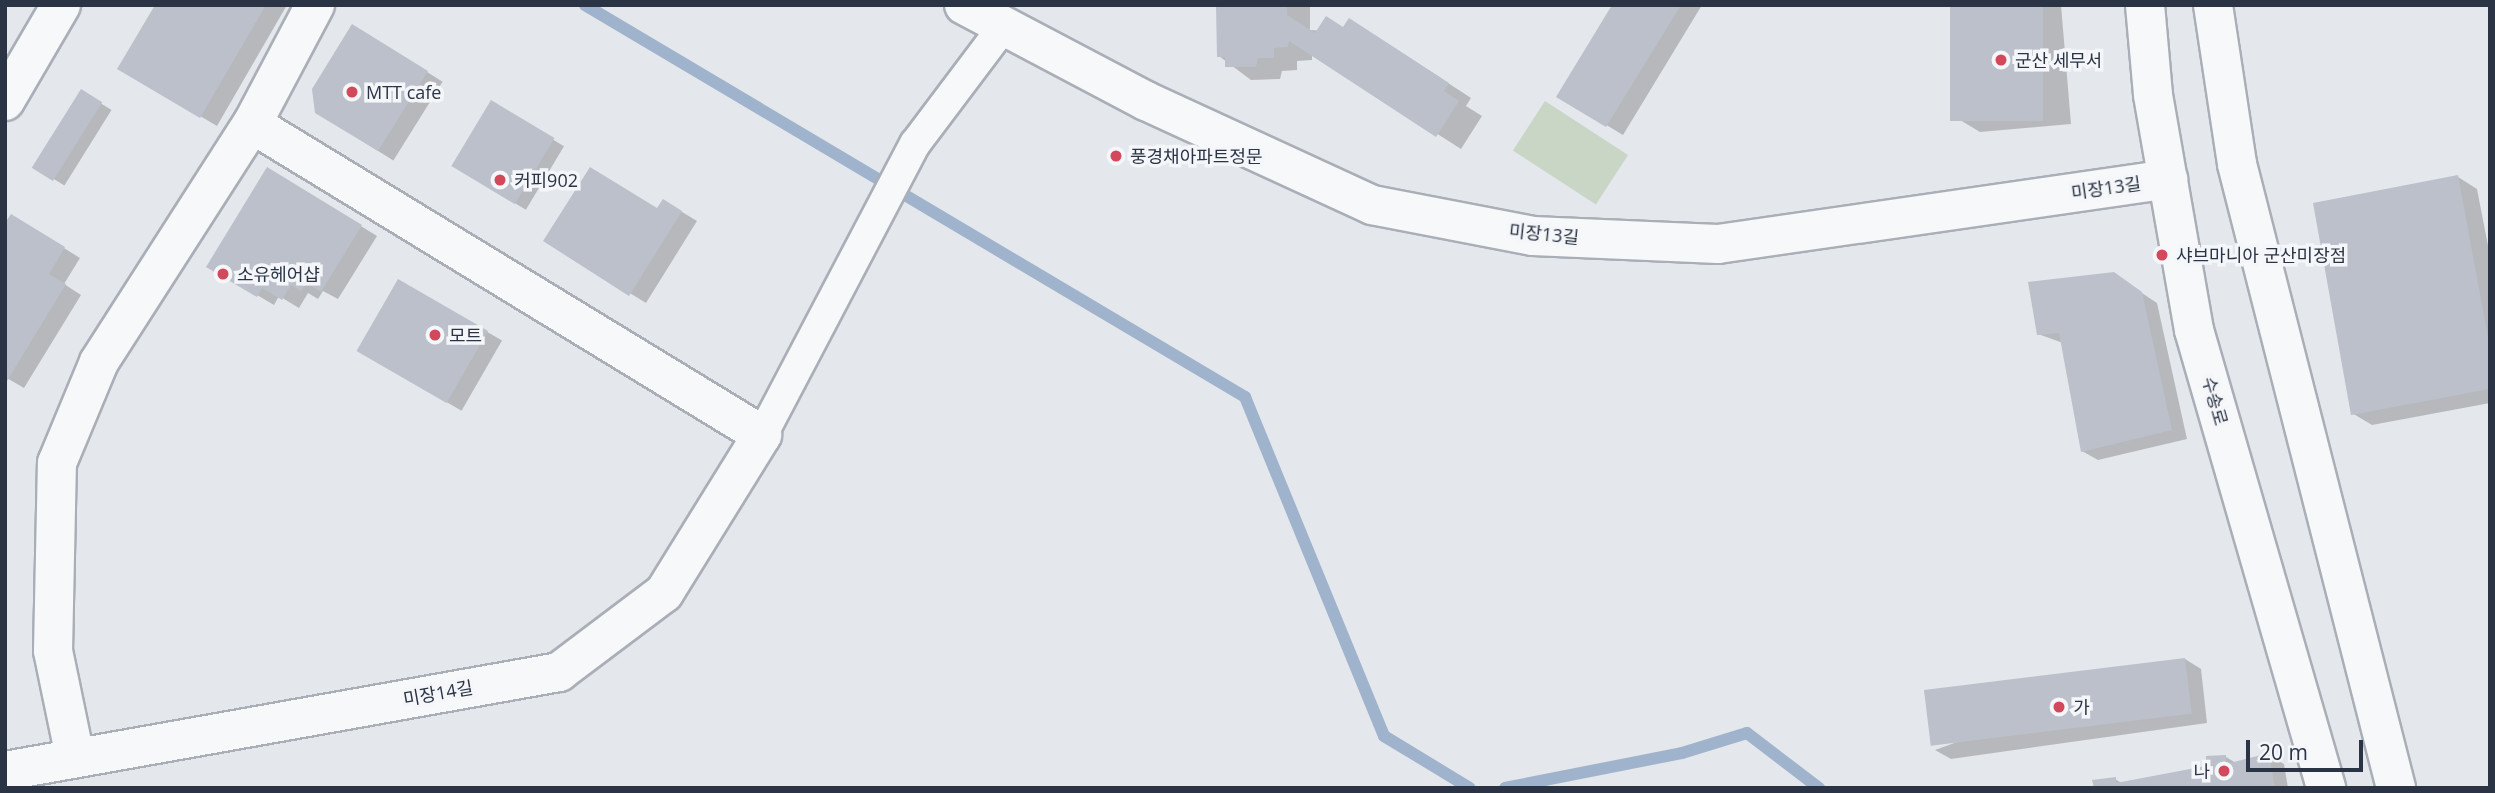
<!DOCTYPE html>
<html>
<head>
<meta charset="utf-8">
<style>
	body { margin:0 }
	#map { position:relative; width:2495px; height:793px; overflow:hidden; background:#e4e7ec; font-family:"Open Sans","Noto Sans KR",sans-serif }
	div>[style] { position:absolute }
	.green>* { inset:0; background:#c9d6c5; transform-origin:0 0 }
	.shadow>* { inset:0; background:#0003; transform-origin:0 0 }
	.stream>* { height:12px; margin:-6px; padding:0 6px; transform-origin:6px; border-radius:6px; background:#9fb4cc }
	.building>* { inset:0; background:#bbc0ca; transform-origin:0 0 }
	.roads { filter:drop-shadow(2px 0 #a9aeb7) drop-shadow(-2px 0 #a9aeb7) drop-shadow(0 2px #a9aeb7) drop-shadow(0 -2px #a9aeb7) }
	.pedestrian>* { height:30px; margin:-15px; padding:0 15px; transform-origin:15px; border-radius:15px; background:#f7f8fa }
	.minor>* { height:38px; margin:-19px; padding:0 19px; transform-origin:19px; border-radius:19px; background:#f7f8fa }
	.tertiary>* { height:38px; margin:-19px; padding:0 19px; transform-origin:19px; border-radius:19px; background:#f7f8fa }
	.dots>* { width:19px; height:19px; translate:-50% -50%; box-sizing:border-box; border:4px solid #f4f6f9; border-radius:50% }
	span { translate:-50% -50%; white-space:nowrap; text-align:center; line-height:1.15; -webkit-text-stroke:7px #f4f6f9; paint-order:stroke }
	.poi-label { font-size:18px; color:#2b3445 }
	.left { translate:0 -50%; text-align:left }
	.right { translate:-100% -50%; text-align:right }
	.street-label { font-size:18px; color:#2b3445 }
	.frame { position:absolute; inset:0; border:7px solid #2b3445; pointer-events:none }
	.scale { position:absolute; left:2246px; top:740px; width:117px; height:32px; box-sizing:border-box; border:4px solid #2b3445; border-top:0; padding-left:9px; font-size:21px; line-height:24px; white-space:nowrap; color:#2b3445; -webkit-text-stroke:5px #f4f6f9; paint-order:stroke }
</style>
</head>
<body>
<div id="map">
	<div class="green">
		<i style="left:1545px;top:101px;width:99px;height:59px;rotate:33deg"></i>
	</div>
	<div class="shadow">
		<i style="clip-path:polygon(157px 5px,287px 5px,217px 126px,120px 69px)"></i>
		<i style="clip-path:polygon(1217px 5px,1310px 5px,1310px 30px,1373px 34px,1471px 98px,1466px 106px,1482px 116px,1461px 149px,1312px 54px,1312px 60px,1297px 61px,1297px 70px,1282px 71px,1280px 79px,1251px 80px,1219px 56px)"></i>
		<i style="clip-path:polygon(1614px 5px,1702px 5px,1623px 135px,1558px 96px)"></i>
		<i style="clip-path:polygon(1951px 5px,2061px 5px,2071px 124px,1980px 132px,1960px 120px)"></i>
		<i style="left:368px;top:35px;width:88px;height:93px;rotate:32deg"></i>
		<i style="left:81px;top:91px;width:36px;height:89px;rotate:32deg"></i>
		<i style="left:492px;top:103px;width:84px;height:74px;rotate:31deg"></i>
		<i style="clip-path:polygon(2458px 177px,2477px 189px,2490px 256px,2490px 403px,2372px 425px,2352px 413px)"></i>
		<i style="clip-path:polygon(283px 178px,377px 236px,338px 299px,323px 291px,318px 299px,308px 293px,299px 308px,279px 296px,274px 305px,208px 266px)"></i>
		<i style="clip-path:polygon(664px 201px,697px 221px,646px 303px,545px 241px,658px 210px)"></i>
		<i style="clip-path:polygon(27px 225px,80px 258px,64px 284px,81px 295px,24px 388px,5px 377px,5px 226px)"></i>
		<i style="clip-path:polygon(2113px 274px,2157px 303px,2187px 439px,2098px 460px,2082px 451px,2063px 343px,2038px 334px)"></i>
		<i style="left:399px;top:281px;width:119px;height:81px;rotate:30deg"></i>
		<i style="clip-path:polygon(2185px 659px,2201px 669px,2207px 723px,1951px 759px,1935px 750px)"></i>
		<i style="clip-path:polygon(2268px 755px,2284px 764px,2288px 788px,2096px 788px,2115px 779px,2123px 784px,2208px 767px,2226px 757px,2236px 763px)"></i>
	</div>
	<div class="stream">
		<i style="left:585px;top:5px;width:768px;rotate:30.71deg"></i>
		<i style="left:1245px;top:397px;width:366px;rotate:67.7deg"></i>
		<i style="left:1384px;top:736px;width:100px;rotate:31.2deg"></i>
		<i style="left:1505px;top:788px;width:180px;rotate:-11.2deg"></i>
		<i style="left:1682px;top:753px;width:68px;rotate:-17.1deg"></i>
		<i style="left:1747px;top:733px;width:91px;rotate:37.4deg"></i>
	</div>
	<div class="building">
		<i style="clip-path:polygon(155px 5px,266px 5px,200px 118px,117px 69px)"></i>
		<i style="clip-path:polygon(1216px 5px,1287px 5px,1287px 15px,1315px 33px,1326px 16px,1343px 27px,1349px 18px,1449px 83px,1444px 91px,1459px 101px,1436px 137px,1289px 41px,1288px 47px,1274px 48px,1274px 58px,1258px 58px,1256px 67px,1225px 67px,1225px 57px,1217px 57px)"></i>
		<i style="clip-path:polygon(1612px 5px,1681px 5px,1606px 127px,1556px 97px)"></i>
		<i style="left:1950px;top:5px;width:93px;height:116px"></i>
		<i style="clip-path:polygon(352px 24px,428px 71px,378px 151px,315px 113px,312px 89px)"></i>
		<i style="left:81px;top:89px;width:25px;height:93px;rotate:32deg"></i>
		<i style="left:491px;top:100px;width:74px;height:77px;rotate:31deg"></i>
		<i style="clip-path:polygon(267px 167px,362px 225px,321px 292px,307px 283px,301px 291px,291px 285px,282px 300px,262px 288px,257px 297px,206px 267px)"></i>
		<i style="clip-path:polygon(590px 167px,657px 208px,663px 199px,682px 211px,629px 296px,543px 241px)"></i>
		<i style="clip-path:polygon(2458px 175px,2490px 348px,2490px 389px,2351px 415px,2313px 203px)"></i>
		<i style="clip-path:polygon(11px 214px,65px 247px,49px 274px,66px 284px,7px 381px,5px 223px)"></i>
		<i style="clip-path:polygon(2114px 272px,2142px 292px,2172px 430px,2081px 452px,2059px 333px,2037px 335px,2028px 282px)"></i>
		<i style="left:398px;top:279px;width:104px;height:83px;rotate:30deg"></i>
		<i style="left:2185px;top:658px;width:56px;height:263px;rotate:83deg"></i>
		<i style="clip-path:polygon(2269px 753px,2275px 788px,2094px 788px,2092px 780px,2116px 777px,2116px 783px,2206px 766px,2206px 756px,2226px 755px,2226px 764px)"></i>
	</div>
	<div class="roads">
		<div class="pedestrian">
			<i style="left:762px;top:435px;width:329px;rotate:-62.3deg"></i>
			<i style="left:915px;top:144px;width:148px;rotate:-53deg"></i>
		</div>
		<div class="minor">
			<i style="left:964px;top:5px;width:206px;rotate:27.8deg"></i>
			<i style="left:1146px;top:101px;width:249px;rotate:24.7deg"></i>
			<i style="left:1372px;top:205px;width:164px;rotate:10.9deg"></i>
			<i style="left:1533px;top:236px;width:185px;rotate:2.5deg"></i>
			<i style="left:1718px;top:244px;width:455px;rotate:-8.2deg"></i>
			<i style="left:75px;top:757px;width:108px;rotate:-101.7deg"></i>
			<i style="left:53px;top:651px;width:188px;rotate:-88.8deg"></i>
			<i style="left:57px;top:463px;width:109px;rotate:-67.4deg"></i>
			<i style="left:99px;top:362px;width:283px;rotate:-57.3deg"></i>
			<i style="left:252px;top:124px;width:135px;rotate:-62.1deg"></i>
			<i style="left:5px;top:771px;width:563px;rotate:-10.13deg"></i>
			<i style="left:559px;top:672px;width:131px;rotate:-37deg"></i>
			<i style="left:664px;top:593px;width:186px;rotate:-58.2deg"></i>
			<i style="left:762px;top:435px;width:597px;rotate:-148.62deg"></i>
		</div>
		<div class="tertiary">
			<i style="left:2145px;top:5px;width:90px;rotate:84.9deg"></i>
			<i style="left:2153px;top:95px;width:239px;rotate:80.1deg"></i>
			<i style="left:2194px;top:330px;width:477px;rotate:73.9deg"></i>
			<i style="left:2213px;top:5px;width:161px;rotate:81.4deg"></i>
			<i style="left:2237px;top:164px;width:644px;rotate:75.7deg"></i>
			<i style="left:5px;top:101px;width:111px;rotate:-59.7deg"></i>
		</div>
	</div>
	<div class="dots">
		<i style="left:2001px;top:60px;background:#d1495b"></i>
		<i style="left:352px;top:92px;background:#d1495b"></i>
		<i style="left:1116px;top:156px;background:#d1495b"></i>
		<i style="left:500px;top:180px;background:#d1495b"></i>
		<i style="left:2162px;top:255px;background:#d1495b"></i>
		<i style="left:223px;top:274px;background:#d1495b"></i>
		<i style="left:435px;top:335px;background:#d1495b"></i>
		<i style="left:2059px;top:707px;background:#d1495b"></i>
		<i style="left:2224px;top:771px;background:#d1495b"></i>
	</div>
	<div class="poi-label">
		<span class="left" style="left:2015px;top:60px">군산 세무서</span>
		<span class="left" style="left:366px;top:92px">MTT cafe</span>
		<span class="left" style="left:1130px;top:156px">풍경채아파트정문</span>
		<span class="left" style="left:514px;top:180px">커피902</span>
		<span class="left" style="left:2176px;top:255px">샤브마니아 군산미장점</span>
		<span class="left" style="left:237px;top:274px">소유헤어샵</span>
		<span class="left" style="left:449px;top:335px">모트</span>
		<span class="left" style="left:2073px;top:707px">가</span>
		<span class="right" style="left:2210px;top:771px">나</span>
	</div>
	<div class="street-label">
		<span style="left:2106px;top:188px;rotate:-8deg">미장13길</span>
		<span style="left:1544px;top:234px;rotate:6deg">미장13길</span>
		<span style="left:2215px;top:401px;rotate:74deg">수송로</span>
		<span style="left:438px;top:693px;rotate:-10deg">미장14길</span>
	</div>
	<div class="frame"></div>
	<div class="scale">20 m</div>
</div>
</body>
</html>
